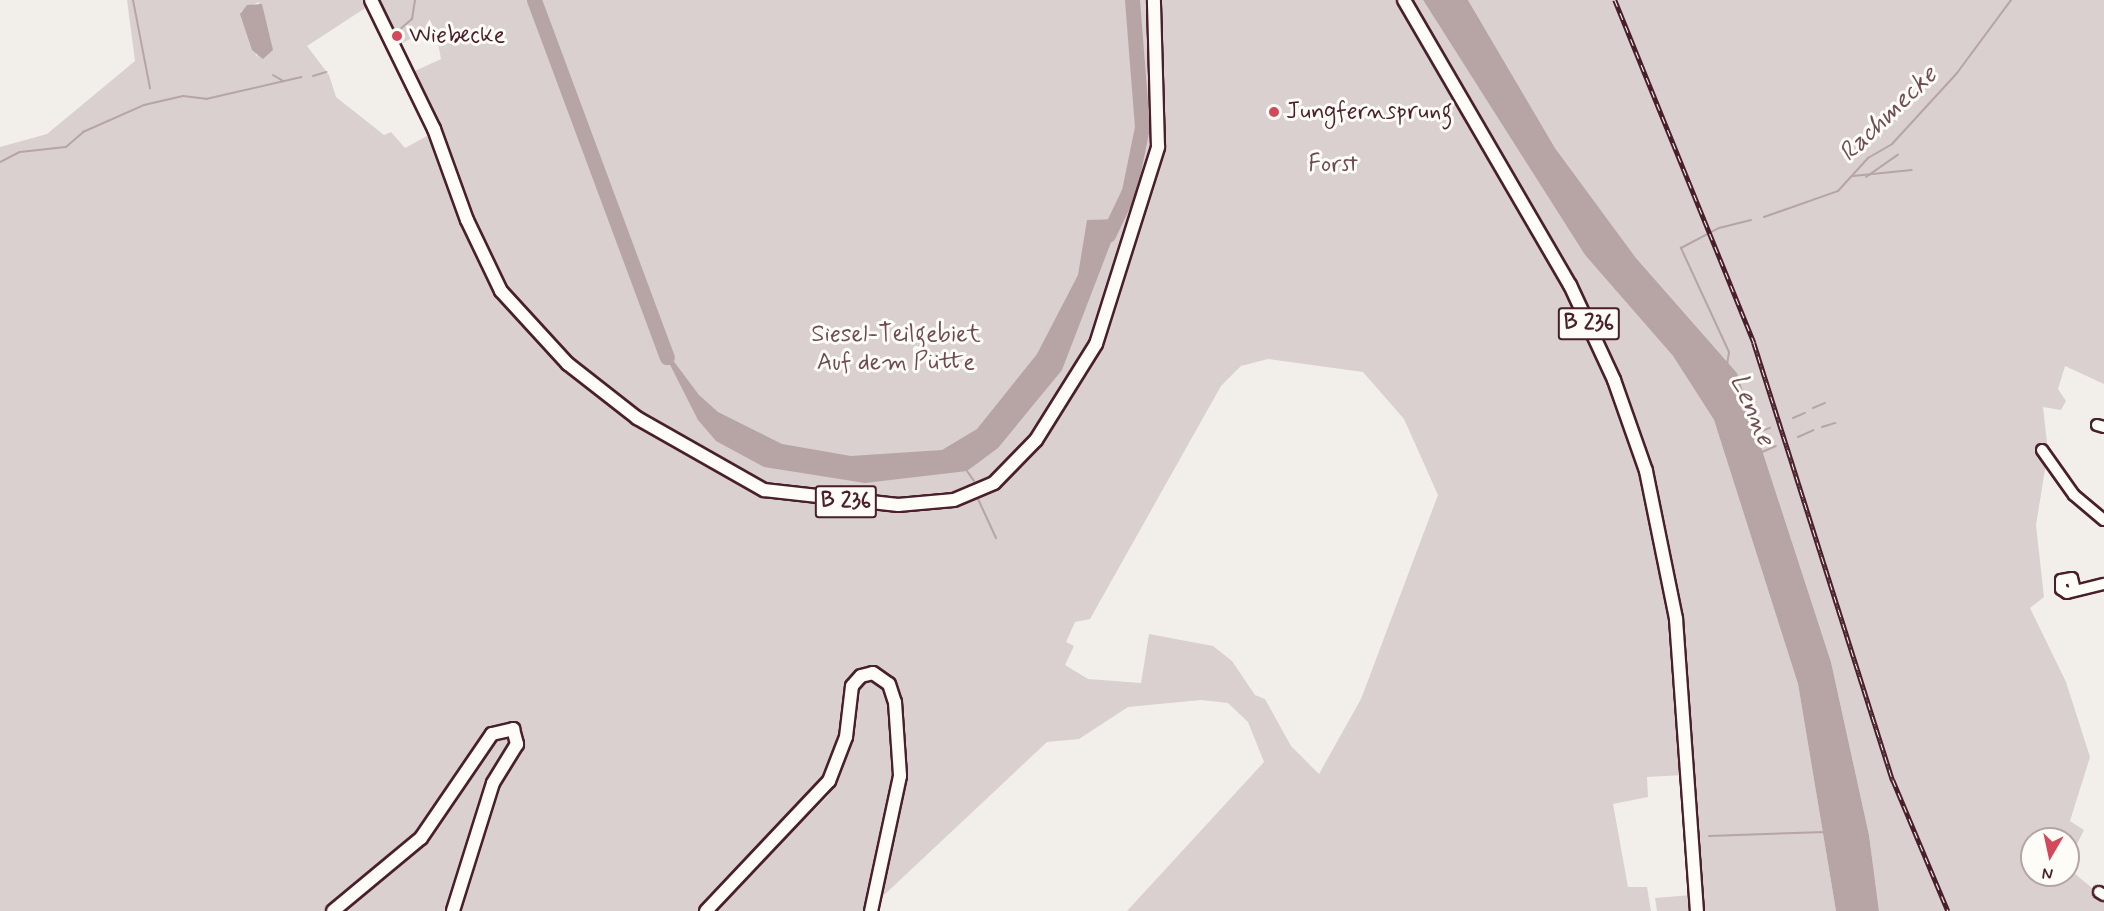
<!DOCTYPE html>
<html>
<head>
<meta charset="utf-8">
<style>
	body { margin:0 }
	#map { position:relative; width:2104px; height:911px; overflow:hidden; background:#f2efeb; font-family:Mynerve,sans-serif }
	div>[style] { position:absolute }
	.green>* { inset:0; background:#d9d0cf }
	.water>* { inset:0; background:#b7a5a6 }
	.stream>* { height:2px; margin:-1px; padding:0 1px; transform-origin:1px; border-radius:1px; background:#b7a5a6 }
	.river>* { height:15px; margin:-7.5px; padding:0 7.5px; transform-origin:7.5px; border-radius:7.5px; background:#b7a5a6 }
	.roads { filter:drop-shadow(2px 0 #4a1f2b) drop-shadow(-2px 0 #4a1f2b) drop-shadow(0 2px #4a1f2b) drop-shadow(0 -2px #4a1f2b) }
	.minor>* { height:10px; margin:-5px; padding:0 5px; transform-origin:5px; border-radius:5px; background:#fdfcf7 }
	.major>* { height:12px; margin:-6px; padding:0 6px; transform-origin:6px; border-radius:6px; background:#fdfcf7 }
	.rail>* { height:4.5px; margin-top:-2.25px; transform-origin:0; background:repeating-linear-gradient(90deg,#fdfcf7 0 7px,#4a1f2b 0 14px); box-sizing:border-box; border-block:2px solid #4a1f2b }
	.dots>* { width:16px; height:16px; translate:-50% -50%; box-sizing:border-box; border:3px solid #fdfcf7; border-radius:50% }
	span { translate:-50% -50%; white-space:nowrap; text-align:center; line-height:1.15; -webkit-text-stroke:6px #fdfcf7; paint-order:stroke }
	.shield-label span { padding:2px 4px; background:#fdfcf7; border:2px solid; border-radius:4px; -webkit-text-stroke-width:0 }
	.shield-label { font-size:22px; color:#4a1f2b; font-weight:700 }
	.poi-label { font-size:24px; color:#4a1f2b }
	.left { translate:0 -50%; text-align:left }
	.park-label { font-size:24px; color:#6e4b54 }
	.water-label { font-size:26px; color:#704e56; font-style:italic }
	.north { position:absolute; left:2020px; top:827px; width:60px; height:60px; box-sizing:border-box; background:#fdfcf7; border:2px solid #b5a4a5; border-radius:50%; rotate:189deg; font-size:16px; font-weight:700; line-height:24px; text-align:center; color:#4a1f2b }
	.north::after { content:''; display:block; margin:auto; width:21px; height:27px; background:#d1495b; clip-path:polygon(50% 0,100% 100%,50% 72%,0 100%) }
</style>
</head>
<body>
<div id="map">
	<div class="green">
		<i style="clip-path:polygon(evenodd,127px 0,368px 0,370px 5px,307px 46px,329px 75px,336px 97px,384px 135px,391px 132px,405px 148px,427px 136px,496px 292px,581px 382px,636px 421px,504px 289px,483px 249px,415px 71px,441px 59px,435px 27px,400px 44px,379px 0,1423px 0,1585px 255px,1673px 356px,1714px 420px,1798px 684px,1836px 911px,1702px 911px,1676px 580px,1667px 533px,1650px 469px,1593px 320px,1521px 188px,1511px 196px,1587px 329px,1609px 381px,1641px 472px,1667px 580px,1683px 775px,1647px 777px,1648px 797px,1613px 804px,1628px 887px,1647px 887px,1651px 911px,1127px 911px,1264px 762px,1248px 722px,1228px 703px,1201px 700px,1128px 707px,1079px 739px,1047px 742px,883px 896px,878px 911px,905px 776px,905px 746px,900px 700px,883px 670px,872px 668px,855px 674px,846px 686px,843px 730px,826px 778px,701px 911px,458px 911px,477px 816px,447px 911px,0 911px,0 147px,47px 134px,135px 61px,127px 0,259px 2px,257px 57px,241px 11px,259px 2px,127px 0,1268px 359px,1363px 372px,1404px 419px,1438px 495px,1361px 699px,1319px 774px,1291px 746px,1265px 699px,1255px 695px,1232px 661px,1213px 646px,1149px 634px,1141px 683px,1088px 679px,1065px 665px,1074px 646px,1066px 642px,1075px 622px,1090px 619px,1221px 386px,1241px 366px,1268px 359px)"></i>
		<i style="clip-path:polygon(1468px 0,2104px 0,2104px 384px,2065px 366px,2058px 389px,2066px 401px,2061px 410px,2043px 407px,2048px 451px,2036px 525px,2044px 597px,2030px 608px,2066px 682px,2090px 757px,2070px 821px,2084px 830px,2078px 842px,2068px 859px,2068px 839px,2032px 839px,2032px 875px,2068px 875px,2068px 868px,2104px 898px,2104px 911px,1879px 911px,1869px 835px,1831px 662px,1737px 373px,1636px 258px,1555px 148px)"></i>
		<i style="clip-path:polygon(867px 680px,886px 690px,895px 778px,864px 911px,713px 911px,828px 796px,848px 753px,855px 694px)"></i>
		<i style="clip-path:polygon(1692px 895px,1694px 911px,1657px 911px,1655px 898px)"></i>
	</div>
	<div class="water">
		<i style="clip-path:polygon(1423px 0,1468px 0,1555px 148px,1636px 258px,1737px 373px,1831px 662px,1869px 835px,1879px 911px,1836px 911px,1798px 684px,1714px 420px,1673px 356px,1585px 255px)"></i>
		<i style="clip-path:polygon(262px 4px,273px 50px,263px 59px,252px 50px,240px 14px,247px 5px)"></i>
		<i style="clip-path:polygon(1120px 219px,1062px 370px,998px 448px,967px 471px,865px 483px,764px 467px,716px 441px,698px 420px,657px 339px,699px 395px,718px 412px,782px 444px,851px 456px,942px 450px,977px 429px,1037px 354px,1078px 275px,1087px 220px)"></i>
	</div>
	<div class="stream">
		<i style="left:133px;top:0;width:90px;rotate:79.1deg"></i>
		<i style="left:398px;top:31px;width:18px;rotate:-41deg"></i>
		<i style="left:412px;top:19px;width:19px;rotate:-81deg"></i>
		<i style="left:273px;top:75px;width:12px;rotate:31deg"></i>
		<i style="left:313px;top:76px;width:14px;rotate:-17deg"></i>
		<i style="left:0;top:162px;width:22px;rotate:-27deg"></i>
		<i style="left:20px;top:152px;width:46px;rotate:-6.2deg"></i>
		<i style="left:66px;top:147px;width:23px;rotate:-41deg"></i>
		<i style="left:83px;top:132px;width:67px;rotate:-23.9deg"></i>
		<i style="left:144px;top:105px;width:40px;rotate:-13deg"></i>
		<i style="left:183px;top:96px;width:23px;rotate:7deg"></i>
		<i style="left:206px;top:99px;width:98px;rotate:-13deg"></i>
		<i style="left:1853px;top:176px;width:59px;rotate:-5.8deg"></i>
		<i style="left:1866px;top:177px;width:39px;rotate:-35deg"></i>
		<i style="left:1764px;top:217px;width:78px;rotate:-19.4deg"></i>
		<i style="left:1838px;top:191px;width:45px;rotate:-47.7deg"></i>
		<i style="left:1868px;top:158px;width:28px;rotate:-30deg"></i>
		<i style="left:1892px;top:144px;width:96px;rotate:-47.5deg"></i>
		<i style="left:1957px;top:73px;width:91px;rotate:-53.5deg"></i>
		<i style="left:1727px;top:365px;width:13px;rotate:-81deg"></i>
		<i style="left:1729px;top:352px;width:115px;rotate:-114.8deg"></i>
		<i style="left:1681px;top:248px;width:43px;rotate:-27.8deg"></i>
		<i style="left:1719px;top:228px;width:33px;rotate:-14deg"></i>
		<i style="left:1813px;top:408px;width:13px;rotate:-23deg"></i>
		<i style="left:1793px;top:418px;width:13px;rotate:-23deg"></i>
		<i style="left:1822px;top:427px;width:14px;rotate:-17deg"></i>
		<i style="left:1756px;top:433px;width:15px;rotate:-20deg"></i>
		<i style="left:1798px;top:437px;width:17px;rotate:-24deg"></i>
		<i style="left:1762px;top:452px;width:15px;rotate:-23deg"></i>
		<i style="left:967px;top:471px;width:12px;rotate:55deg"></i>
		<i style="left:978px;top:499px;width:43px;rotate:65.2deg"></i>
		<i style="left:1709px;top:836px;width:117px;rotate:-2deg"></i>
	</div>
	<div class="river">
		<i style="left:534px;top:0;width:381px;rotate:69.6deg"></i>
		<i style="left:1108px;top:235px;width:49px;rotate:-64.5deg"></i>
		<i style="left:1129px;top:191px;width:65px;rotate:-78.5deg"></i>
		<i style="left:1142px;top:127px;width:127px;rotate:-94.5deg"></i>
	</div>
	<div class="roads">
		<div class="minor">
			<i style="left:2097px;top:425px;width:7px;rotate:16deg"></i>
			<i style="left:2042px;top:450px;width:55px;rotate:54.6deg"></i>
			<i style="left:2074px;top:495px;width:39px;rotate:40deg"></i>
			<i style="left:2075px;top:590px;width:12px;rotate:-104deg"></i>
			<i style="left:2072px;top:578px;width:11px;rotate:170deg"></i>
			<i style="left:2061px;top:580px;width:9px;rotate:90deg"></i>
			<i style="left:2061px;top:589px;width:7px;rotate:34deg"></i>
			<i style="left:2067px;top:593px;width:38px;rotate:-14deg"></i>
			<i style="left:2099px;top:892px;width:6px;rotate:31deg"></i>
		</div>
		<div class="major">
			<i style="left:371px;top:0;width:144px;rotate:64deg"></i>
			<i style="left:434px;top:129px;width:97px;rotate:70.1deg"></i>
			<i style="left:467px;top:220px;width:79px;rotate:64.4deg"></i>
			<i style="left:501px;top:291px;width:99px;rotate:47.5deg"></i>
			<i style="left:568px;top:364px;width:88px;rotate:38deg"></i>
			<i style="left:637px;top:418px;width:146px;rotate:29.6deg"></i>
			<i style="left:764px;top:490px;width:135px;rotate:6.4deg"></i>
			<i style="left:898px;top:505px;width:56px;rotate:-5.1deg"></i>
			<i style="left:954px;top:500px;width:43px;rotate:-23deg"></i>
			<i style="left:994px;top:483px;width:60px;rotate:-45.7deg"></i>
			<i style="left:1036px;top:440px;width:113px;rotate:-58deg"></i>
			<i style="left:1096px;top:344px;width:207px;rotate:-72.5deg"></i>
			<i style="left:1158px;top:147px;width:147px;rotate:-91.6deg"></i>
			<i style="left:1404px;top:0;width:330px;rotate:59.8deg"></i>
			<i style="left:1570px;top:285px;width:105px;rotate:65.1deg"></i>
			<i style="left:1614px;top:380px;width:96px;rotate:70.6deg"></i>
			<i style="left:1646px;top:471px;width:151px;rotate:78.5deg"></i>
			<i style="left:1676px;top:619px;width:293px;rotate:85.9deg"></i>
			<i style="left:333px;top:911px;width:114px;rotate:-39.7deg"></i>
			<i style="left:421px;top:838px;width:126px;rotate:-55.7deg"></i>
			<i style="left:492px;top:734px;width:22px;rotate:-13deg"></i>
			<i style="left:513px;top:729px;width:16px;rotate:75deg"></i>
			<i style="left:517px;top:744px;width:46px;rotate:121.6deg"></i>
			<i style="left:493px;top:783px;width:134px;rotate:107.4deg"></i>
			<i style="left:706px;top:911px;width:179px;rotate:-46.6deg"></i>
			<i style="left:829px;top:781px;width:47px;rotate:-68.9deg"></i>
			<i style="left:846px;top:737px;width:51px;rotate:-83.3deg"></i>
			<i style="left:852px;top:686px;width:13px;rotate:-48deg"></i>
			<i style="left:861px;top:676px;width:12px;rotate:-14deg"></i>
			<i style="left:873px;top:673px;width:19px;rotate:35deg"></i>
			<i style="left:889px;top:684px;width:19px;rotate:72deg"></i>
			<i style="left:895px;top:702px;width:74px;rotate:86.1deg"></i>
			<i style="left:900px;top:776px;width:138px;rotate:102.1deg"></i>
		</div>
	</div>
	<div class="rail">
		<i style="left:1615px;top:0;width:370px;rotate:67.9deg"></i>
		<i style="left:1754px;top:343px;width:459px;rotate:72.4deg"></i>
		<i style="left:1893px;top:780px;width:142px;rotate:67.2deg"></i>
	</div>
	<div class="dots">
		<i style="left:397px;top:36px;background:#d1495b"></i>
		<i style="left:1274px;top:112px;background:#d1495b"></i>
	</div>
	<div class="shield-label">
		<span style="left:1589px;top:324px">B 236</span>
		<span style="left:846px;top:502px">B 236</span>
	</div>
	<div class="poi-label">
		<span class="left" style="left:409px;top:36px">Wiebecke</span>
		<span class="left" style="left:1286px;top:112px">Jungfernsprung</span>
	</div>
	<div class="park-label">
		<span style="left:1333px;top:165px">Forst</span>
		<span style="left:896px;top:349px">Siesel-Teilgebiet<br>Auf dem Pütte</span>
	</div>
	<div class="water-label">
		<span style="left:1889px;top:115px;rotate:-44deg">Rachmecke</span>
		<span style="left:1751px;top:410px;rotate:67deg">Lenne</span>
	</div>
	<div class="north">N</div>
</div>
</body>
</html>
